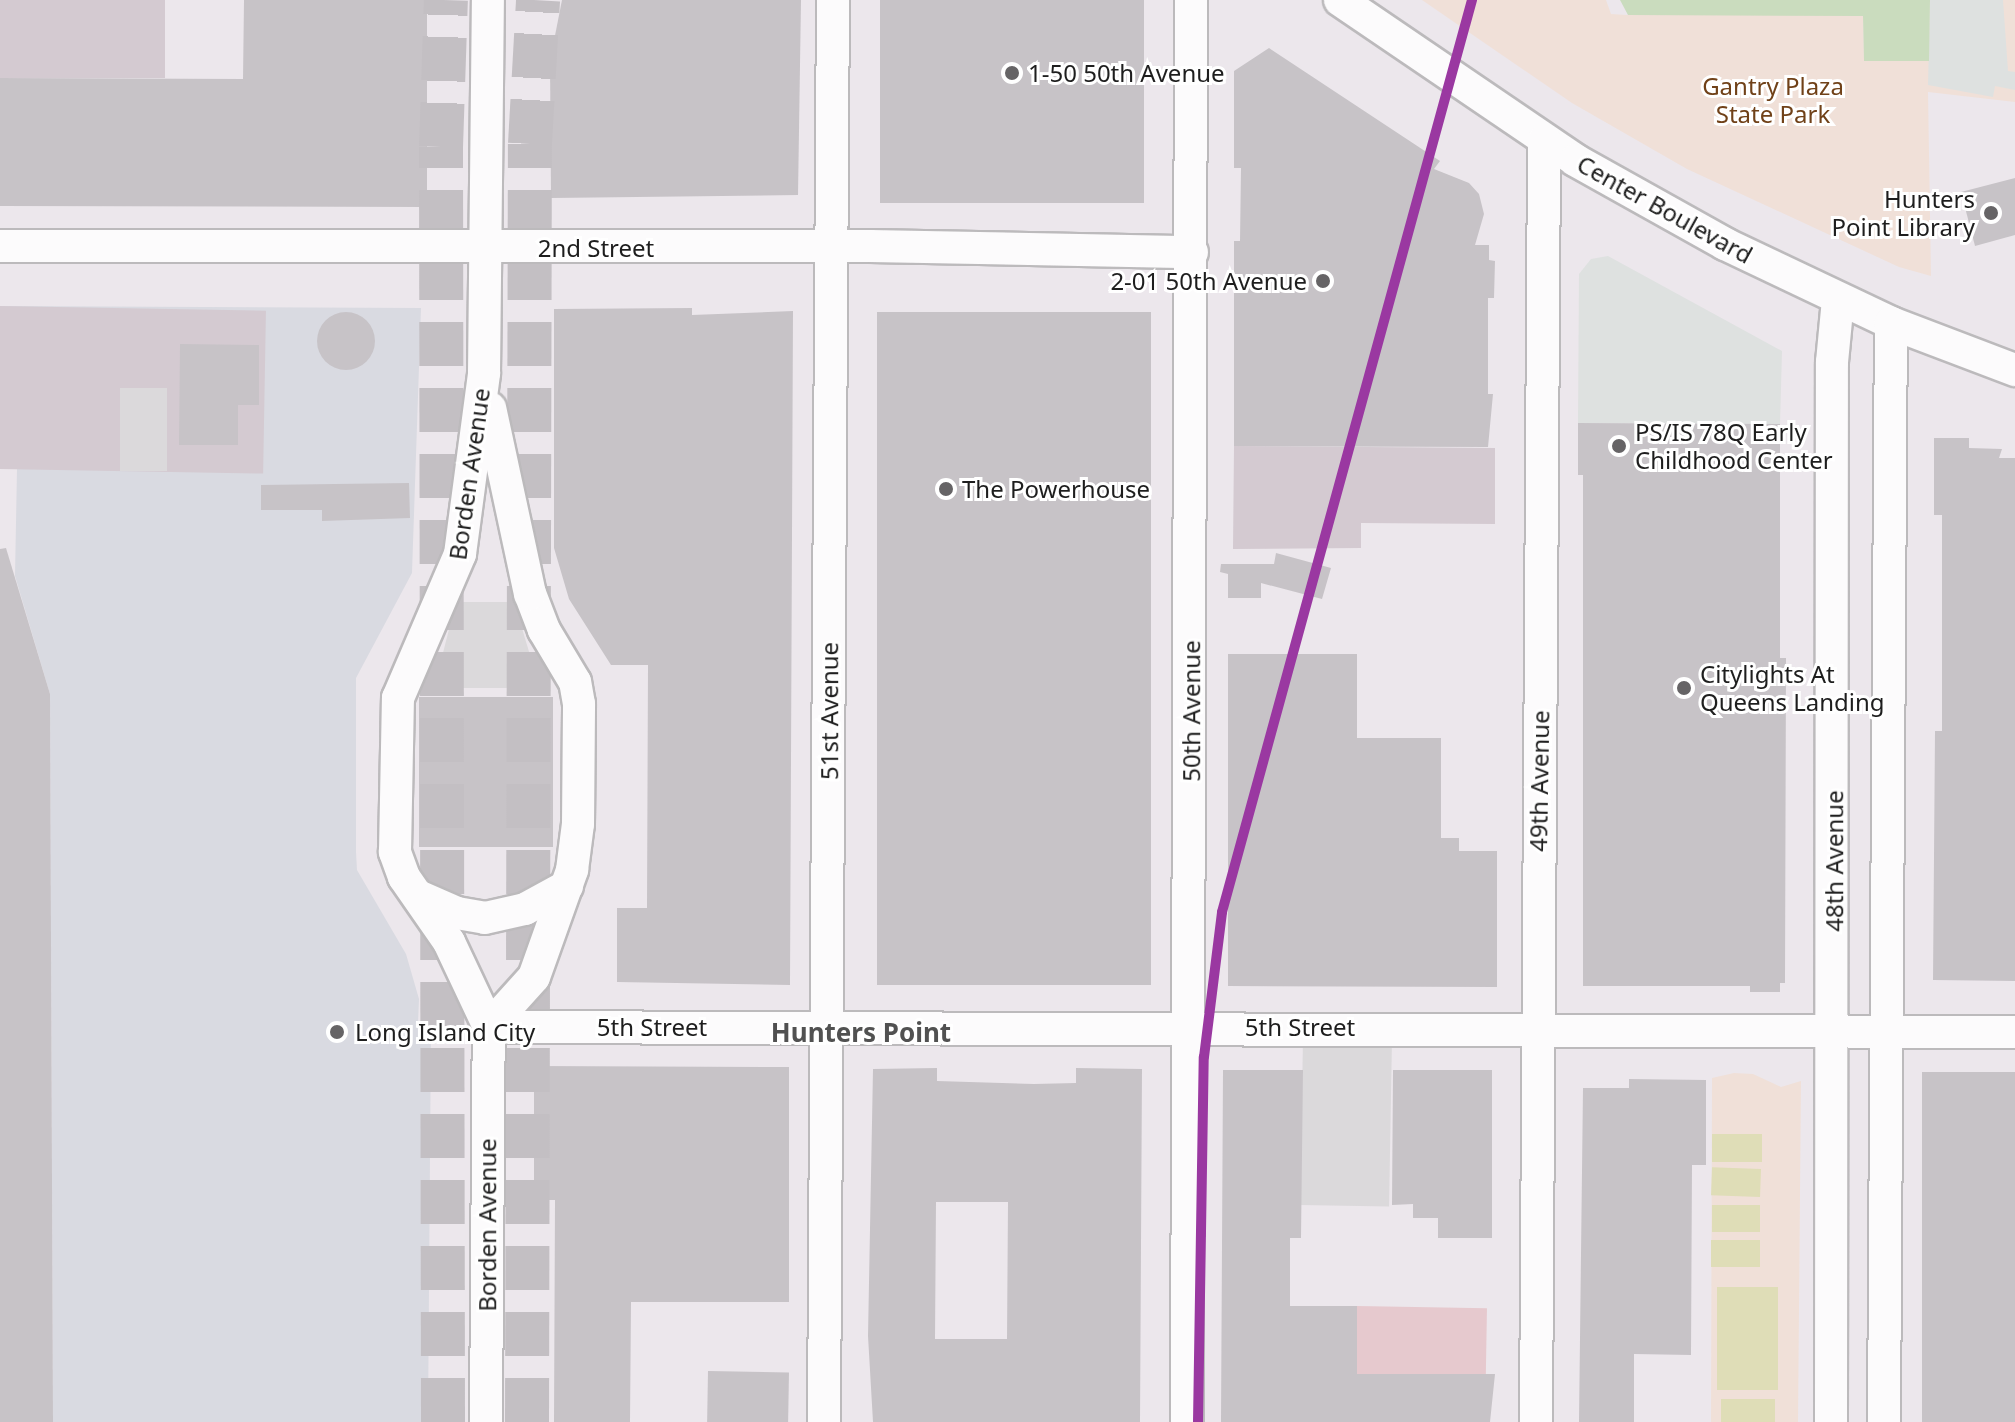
<!DOCTYPE html>
<html>
<head>
<meta charset="utf-8">
<style>
	body { margin:0 }
	#map { position:relative; width:2015px; height:1422px; overflow:hidden; background:#ece7ec; font-family:"Noto Sans",sans-serif }
	div>[style] { position:absolute }
	.industrial>* { inset:0; background:#d9dae1 }
	.construction>* { inset:0; background:#d4cad1; transform-origin:0 0 }
	.grass>* { inset:0; background:#e6c9ce; transform-origin:0 0 }
	.park>* { inset:0; background:#f0e0d8 }
	.pitch>* { inset:0; background:#dfddb7; transform-origin:0 0 }
	.parking>* { inset:0; background:#dbd9db; transform-origin:0 0 }
	.plaza>* { inset:0; background:#dee1e0 }
	.water>* { inset:0; background:#cadcbe }
	.building>* { inset:0; background:#c7c3c7; transform-origin:0 0 }
	.round { border-radius:50% }
	.highway-tunnel>* { height:44px; margin-top:-22px; transform-origin:0; background:repeating-linear-gradient(90deg,#c3bfc3 0 44px,transparent 0 66px) }
	.roads { filter:drop-shadow(2px 0 #bcbabc) drop-shadow(-2px 0 #bcbabc) drop-shadow(0 2px #bcbabc) drop-shadow(0 -2px #bcbabc) }
	.minor>* { height:32px; margin:-16px; padding:0 16px; transform-origin:16px; border-radius:16px; background:#fcfbfc }
	.metro-1>* { height:10px; margin:-5px; padding:0 5px; transform-origin:5px; border-radius:5px; background:#9a38a1 }
	.dots>* { width:22px; height:22px; translate:-50% -50%; box-sizing:border-box; border:4px solid #fff; border-radius:50% }
	span { translate:-50% -50%; white-space:nowrap; text-align:center; line-height:1.15; -webkit-text-stroke:6px #fff; paint-order:stroke }
	.poi-label { font-size:24px; color:#1e1e1e }
	.left { translate:0 -50%; text-align:left }
	.right { translate:-100% -50%; text-align:right }
	.park-label { font-size:24px; color:#704118 }
	.street-label { font-size:24px; color:#1e1e1e }
	.neighbourhood-label { font-size:26px; color:#515151; font-weight:700 }
</style>
</head>
<body>
<div id="map">
	<div class="industrial">
		<i style="clip-path:polygon(0 306px,421px 308px,412px 573px,356px 678px,356px 852px,357px 870px,406px 954px,419px 999px,418px 1024px,431px 1024px,428px 1422px,53px 1422px,50px 694px,15px 576px,17px 469px)"></i>
	</div>
	<div class="construction">
		<i style="left:0;top:0;width:165px;height:78px"></i>
		<i style="left:0;top:306px;width:266px;height:163px;rotate:1deg"></i>
		<i style="clip-path:polygon(1234px 446px,1495px 448px,1495px 524px,1361px 523px,1361px 548px,1233px 549px)"></i>
	</div>
	<div class="grass">
		<i style="left:1357px;top:1306px;width:130px;height:68px;rotate:1deg"></i>
	</div>
	<div class="park">
		<i style="clip-path:polygon(1422px 0,1606px 0,1611px 14px,1627px 15px,1863px 0,1864px 61px,1929px 61px,1930px 0,2015px 0,2015px 102px,1928px 92px,1931px 276px,1899px 267px,1687px 169px,1572px 103px)"></i>
		<i style="clip-path:polygon(1734px 1073px,1753px 1074px,1781px 1087px,1801px 1081px,1798px 1422px,1711px 1422px,1712px 1078px)"></i>
	</div>
	<div class="pitch">
		<i style="left:1762px;top:1134px;width:28px;height:50px;rotate:90deg"></i>
		<i style="left:1761px;top:1169px;width:28px;height:49px;rotate:92deg"></i>
		<i style="left:1712px;top:1205px;width:48px;height:27px"></i>
		<i style="left:1711px;top:1240px;width:49px;height:27px"></i>
		<i style="left:1717px;top:1287px;width:61px;height:103px"></i>
		<i style="left:1721px;top:1399px;width:54px;height:23px"></i>
	</div>
	<div class="parking">
		<i style="left:120px;top:388px;width:47px;height:83px"></i>
		<i style="clip-path:polygon(456px 602px,514px 602px,540px 688px,434px 688px)"></i>
		<i style="left:1303px;top:1038px;width:89px;height:167px;rotate:1deg"></i>
	</div>
	<div class="plaza">
		<i style="clip-path:polygon(1930px 0,2003px 0,2008px 71px,2015px 72px,2015px 90px,1995px 86px,1993px 97px,1928px 85px)"></i>
		<i style="clip-path:polygon(1608px 256px,1782px 351px,1780px 424px,1578px 423px,1579px 274px,1591px 259px)"></i>
	</div>
	<div class="water">
		<i style="clip-path:polygon(1620px 0,1930px 0,1929px 61px,1864px 61px,1863px 16px,1628px 15px)"></i>
	</div>
	<div class="building">
		<i style="clip-path:polygon(244px 0,427px 0,427px 207px,0 206px,0 78px,243px 79px)"></i>
		<i style="clip-path:polygon(562px 0,801px 0,798px 195px,551px 198px,550px 61px)"></i>
		<i style="left:880px;top:0;width:264px;height:203px"></i>
		<i style="clip-path:polygon(1269px 48px,1440px 161px,1434px 169px,1469px 183px,1479px 194px,1484px 214px,1475px 245px,1489px 245px,1489px 260px,1495px 261px,1494px 298px,1488px 298px,1488px 394px,1493px 394px,1488px 447px,1234px 446px,1234px 241px,1240px 241px,1241px 168px,1234px 168px,1234px 71px)"></i>
		<i style="clip-path:polygon(2015px 178px,2015px 235px,1975px 246px,1961px 192px)"></i>
		<i style="clip-path:polygon(692px 308px,692px 315px,793px 311px,790px 985px,617px 982px,617px 908px,647px 908px,648px 665px,611px 665px,569px 599px,554px 548px,554px 309px)"></i>
		<i style="left:877px;top:312px;width:274px;height:673px"></i>
		<i class="round" style="left:317px;top:312px;width:58px;height:58px"></i>
		<i style="clip-path:polygon(180px 344px,259px 345px,259px 405px,238px 405px,238px 445px,179px 445px)"></i>
		<i style="clip-path:polygon(1578px 423px,1780px 424px,1780px 658px,1786px 658px,1785px 983px,1780px 983px,1780px 992px,1750px 992px,1750px 986px,1583px 986px,1583px 475px,1578px 475px)"></i>
		<i style="clip-path:polygon(1934px 438px,1969px 438px,1969px 448px,2002px 449px,1999px 458px,2015px 458px,2015px 981px,1933px 980px,1935px 731px,1942px 731px,1942px 515px,1934px 515px)"></i>
		<i style="clip-path:polygon(409px 483px,410px 518px,322px 521px,322px 510px,261px 510px,261px 485px)"></i>
		<i style="clip-path:polygon(6px 548px,50px 694px,53px 1422px,0 1422px,0 549px)"></i>
		<i style="clip-path:polygon(1276px 553px,1331px 568px,1322px 599px,1261px 583px,1261px 598px,1228px 598px,1228px 574px,1220px 572px,1221px 564px,1274px 564px)"></i>
		<i style="clip-path:polygon(1228px 654px,1357px 654px,1357px 738px,1441px 738px,1441px 838px,1459px 838px,1459px 851px,1497px 851px,1497px 987px,1228px 986px)"></i>
		<i style="left:419px;top:697px;width:134px;height:150px"></i>
		<i style="clip-path:polygon(534px 1066px,789px 1067px,789px 1302px,631px 1302px,630px 1422px,554px 1422px,555px 1200px,534px 1200px)"></i>
		<i style="clip-path:polygon(evenodd,937px 1068px,937px 1081px,1034px 1084px,1076px 1083px,1076px 1068px,1142px 1069px,1140px 1422px,873px 1422px,868px 1336px,873px 1069px,937px 1068px,936px 1202px,1008px 1202px,1007px 1339px,935px 1339px,936px 1202px)"></i>
		<i style="clip-path:polygon(1223px 1070px,1303px 1070px,1301px 1238px,1290px 1238px,1290px 1306px,1357px 1306px,1357px 1374px,1495px 1374px,1490px 1422px,1221px 1422px)"></i>
		<i style="clip-path:polygon(1393px 1070px,1492px 1070px,1492px 1238px,1438px 1238px,1438px 1218px,1413px 1218px,1413px 1204px,1392px 1205px)"></i>
		<i style="left:1922px;top:1072px;width:93px;height:350px"></i>
		<i style="clip-path:polygon(1629px 1079px,1706px 1080px,1706px 1165px,1692px 1165px,1691px 1355px,1634px 1354px,1634px 1422px,1579px 1422px,1583px 1088px,1629px 1088px)"></i>
		<i style="left:708px;top:1371px;width:81px;height:51px;rotate:1deg"></i>
	</div>
	<div class="highway-tunnel">
		<i style="left:443px;top:1422px;width:1275px;rotate:-90.09deg"></i>
		<i style="left:441px;top:147px;width:147px;rotate:-88.1deg"></i>
		<i style="left:527px;top:1422px;width:1278px;rotate:-89.87deg"></i>
		<i style="left:530px;top:144px;width:144px;rotate:-86.8deg"></i>
	</div>
	<div class="roads">
		<div class="minor">
			<i style="left:1340px;top:0;width:284px;rotate:34.2deg"></i>
			<i style="left:1575px;top:160px;width:172px;rotate:29.2deg"></i>
			<i style="left:1725px;top:244px;width:184px;rotate:25.4deg"></i>
			<i style="left:1891px;top:323px;width:133px;rotate:20.8deg"></i>
			<i style="left:0;top:246px;width:870px"></i>
			<i style="left:870px;top:246px;width:322px;rotate:1.1deg"></i>
			<i style="left:418px;top:896px;width:43px;rotate:23.6deg"></i>
			<i style="left:457px;top:913px;width:28px;rotate:10deg"></i>
			<i style="left:485px;top:918px;width:41px;rotate:-12.7deg"></i>
			<i style="left:525px;top:909px;width:48px;rotate:-28.7deg"></i>
			<i style="left:489px;top:1027px;width:1526px;rotate:0.19deg"></i>
			<i style="left:489px;top:1027px;width:67px;rotate:-48deg"></i>
			<i style="left:534px;top:977px;width:114px;rotate:-70.4deg"></i>
			<i style="left:572px;top:870px;width:46px;rotate:-82.6deg"></i>
			<i style="left:578px;top:824px;width:120px;rotate:-89.5deg"></i>
			<i style="left:579px;top:704px;width:22px;rotate:-100deg"></i>
			<i style="left:575px;top:682px;width:61px;rotate:-120.8deg"></i>
			<i style="left:544px;top:630px;width:39px;rotate:-111deg"></i>
			<i style="left:530px;top:594px;width:190px;rotate:-102.1deg"></i>
			<i style="left:486px;top:1422px;width:395px;rotate:-89.6deg"></i>
			<i style="left:489px;top:1027px;width:94px;rotate:-115.2deg"></i>
			<i style="left:449px;top:942px;width:79px;rotate:-124.7deg"></i>
			<i style="left:404px;top:877px;width:27px;rotate:-110deg"></i>
			<i style="left:395px;top:852px;width:154px;rotate:-88.9deg"></i>
			<i style="left:398px;top:698px;width:157px;rotate:-66.7deg"></i>
			<i style="left:460px;top:554px;width:183px;rotate:-82.4deg"></i>
			<i style="left:484px;top:373px;width:373px;rotate:-89.4deg"></i>
			<i style="left:824px;top:1422px;width:1422px;rotate:-89.64deg"></i>
			<i style="left:1187px;top:1422px;width:1422px;rotate:-89.84deg"></i>
			<i style="left:1536px;top:1422px;width:1282px;rotate:-89.64deg"></i>
			<i style="left:1831px;top:1422px;width:1060px;rotate:-89.95deg"></i>
			<i style="left:1832px;top:362px;width:62px;rotate:-84.5deg"></i>
			<i style="left:1884px;top:1422px;width:1099px;rotate:-89.64deg"></i>
		</div>
	</div>
	<div class="metro-1">
		<i style="left:1198px;top:1422px;width:365px;rotate:-89.1deg"></i>
		<i style="left:1204px;top:1057px;width:146px;rotate:-82.9deg"></i>
		<i style="left:1222px;top:912px;width:946px;rotate:-74.67deg"></i>
	</div>
	<div class="dots">
		<i style="left:1012px;top:73px;background:#666466"></i>
		<i style="left:1991px;top:213px;background:#666466"></i>
		<i style="left:1323px;top:281px;background:#666466"></i>
		<i style="left:1619px;top:446px;background:#666466"></i>
		<i style="left:946px;top:489px;background:#666466"></i>
		<i style="left:1684px;top:688px;background:#666466"></i>
		<i style="left:337px;top:1032px;background:#666466"></i>
	</div>
	<div class="poi-label">
		<span class="left" style="left:1028px;top:73px">1-50 50th Avenue</span>
		<span class="right" style="left:1975px;top:213px">Hunters<br>Point Library</span>
		<span class="right" style="left:1307px;top:281px">2-01 50th Avenue</span>
		<span class="left" style="left:1635px;top:446px">PS/IS 78Q Early<br>Childhood Center</span>
		<span class="left" style="left:962px;top:489px">The Powerhouse</span>
		<span class="left" style="left:1700px;top:688px">Citylights At<br>Queens Landing</span>
		<span class="left" style="left:355px;top:1032px">Long Island City</span>
	</div>
	<div class="park-label">
		<span style="left:1773px;top:100px">Gantry Plaza<br>State Park</span>
	</div>
	<div class="street-label">
		<span style="left:1665px;top:209px;rotate:29deg">Center Boulevard</span>
		<span style="left:596px;top:248px">2nd Street</span>
		<span style="left:469px;top:474px;rotate:-82deg">Borden Avenue</span>
		<span style="left:829px;top:711px;rotate:-90deg">51st Avenue</span>
		<span style="left:1191px;top:711px;rotate:-90deg">50th Avenue</span>
		<span style="left:1539px;top:781px;rotate:-89deg">49th Avenue</span>
		<span style="left:1834px;top:861px;rotate:-90deg">48th Avenue</span>
		<span style="left:652px;top:1027px">5th Street</span>
		<span style="left:1300px;top:1027px">5th Street</span>
		<span style="left:487px;top:1225px;rotate:-90deg">Borden Avenue</span>
	</div>
	<div class="neighbourhood-label">
		<span style="left:861px;top:1033px">Hunters Point</span>
	</div>
</div>
</body>
</html>
